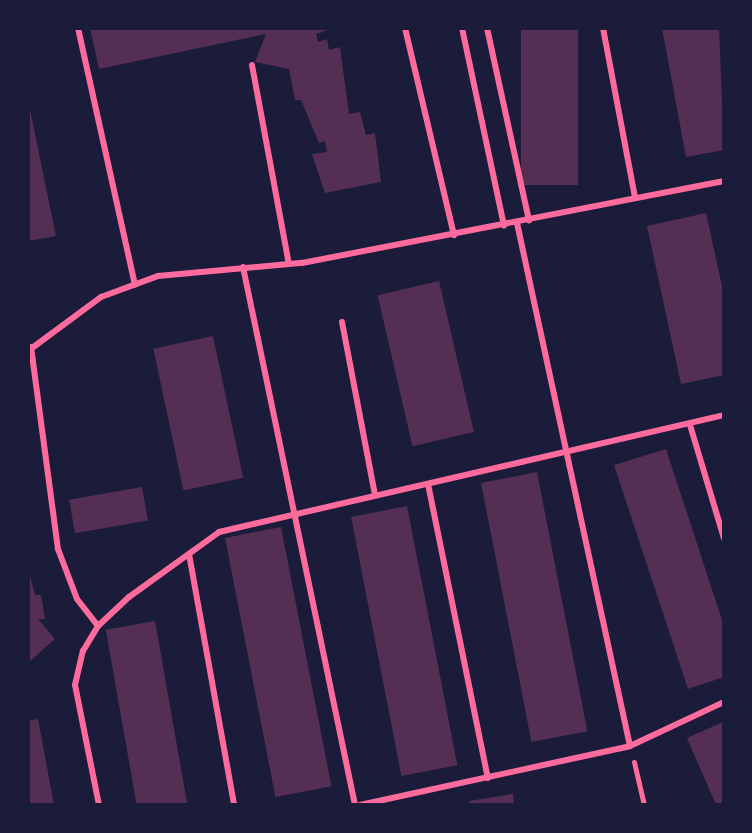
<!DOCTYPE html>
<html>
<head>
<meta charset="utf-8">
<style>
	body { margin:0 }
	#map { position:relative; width:752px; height:833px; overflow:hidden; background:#1b1b3a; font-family:"Noto Sans",sans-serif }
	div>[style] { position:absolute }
	.building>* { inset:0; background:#542f53; transform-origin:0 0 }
	.path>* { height:5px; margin:-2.5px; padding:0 2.5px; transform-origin:2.5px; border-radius:2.5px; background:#ff6b9d }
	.service>* { height:6px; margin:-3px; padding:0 3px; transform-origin:3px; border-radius:3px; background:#ff6b9d }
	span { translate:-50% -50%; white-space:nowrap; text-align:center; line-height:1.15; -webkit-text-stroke:7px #1b1b3a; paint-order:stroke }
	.frame { position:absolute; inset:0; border:30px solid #1b1b3a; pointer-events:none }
</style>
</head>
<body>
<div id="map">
	<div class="building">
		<i style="clip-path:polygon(90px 28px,333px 28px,316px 34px,318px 42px,327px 39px,329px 50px,340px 47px,349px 114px,360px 112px,366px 135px,375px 133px,381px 182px,325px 193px,312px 154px,327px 152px,325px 141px,319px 143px,301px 100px,295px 100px,289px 69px,255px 62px,266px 34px,99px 69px)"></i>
		<i style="left:521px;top:28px;width:57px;height:157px"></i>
		<i style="clip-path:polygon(662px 28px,719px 28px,724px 150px,686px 157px)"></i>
		<i style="clip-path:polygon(28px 100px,56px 236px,28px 241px)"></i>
		<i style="clip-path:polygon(706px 213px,724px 295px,724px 375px,681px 384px,647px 226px)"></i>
		<i style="left:439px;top:281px;width:155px;height:63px;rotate:77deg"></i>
		<i style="left:213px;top:336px;width:145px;height:61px;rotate:78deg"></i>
		<i style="clip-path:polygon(666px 449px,724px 626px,724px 677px,688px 689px,614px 465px)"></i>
		<i style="left:537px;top:472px;width:264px;height:57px;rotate:79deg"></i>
		<i style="left:142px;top:487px;width:34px;height:74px;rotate:80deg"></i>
		<i style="left:407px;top:506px;width:264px;height:57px;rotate:79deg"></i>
		<i style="left:281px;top:527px;width:264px;height:57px;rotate:79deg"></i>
		<i style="clip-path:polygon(28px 568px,35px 595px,41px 595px,45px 619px,38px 619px,55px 639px,28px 663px)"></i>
		<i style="left:155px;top:621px;width:187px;height:50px;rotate:80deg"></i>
		<i style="clip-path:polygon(38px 719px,54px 805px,28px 805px,28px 721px)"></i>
		<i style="clip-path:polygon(723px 722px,724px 805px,716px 805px,687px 738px)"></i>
		<i style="clip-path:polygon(513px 794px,514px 805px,470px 805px,469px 801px)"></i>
	</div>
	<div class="path">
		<i style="left:634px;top:762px;width:44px;rotate:76.9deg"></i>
	</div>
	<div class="service">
		<i style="left:78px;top:28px;width:263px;rotate:77.5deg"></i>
		<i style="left:405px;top:28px;width:213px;rotate:76.7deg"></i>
		<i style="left:462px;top:28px;width:202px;rotate:78deg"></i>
		<i style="left:487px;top:28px;width:197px;rotate:77.7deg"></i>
		<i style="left:603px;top:28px;width:173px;rotate:79.3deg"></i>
		<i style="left:252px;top:65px;width:202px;rotate:79.5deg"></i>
		<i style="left:517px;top:223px;width:535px;rotate:77.81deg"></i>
		<i style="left:243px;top:267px;width:550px;rotate:78.24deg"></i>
		<i style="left:342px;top:322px;width:176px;rotate:79.2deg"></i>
		<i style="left:31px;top:347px;width:204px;rotate:82.4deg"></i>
		<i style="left:58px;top:549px;width:53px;rotate:69.2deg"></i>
		<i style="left:77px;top:599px;width:34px;rotate:52deg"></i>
		<i style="left:28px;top:351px;width:91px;rotate:-36.5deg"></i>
		<i style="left:101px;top:297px;width:61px;rotate:-20.2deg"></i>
		<i style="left:158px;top:276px;width:145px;rotate:-5.2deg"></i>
		<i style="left:302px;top:263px;width:430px;rotate:-11deg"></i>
		<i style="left:690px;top:425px;width:118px;rotate:73.3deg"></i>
		<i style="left:428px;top:484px;width:300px;rotate:78.5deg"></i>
		<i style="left:189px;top:554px;width:255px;rotate:79.8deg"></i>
		<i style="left:99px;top:805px;width:122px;rotate:-101.3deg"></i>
		<i style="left:75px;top:685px;width:35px;rotate:-77deg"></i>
		<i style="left:83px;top:651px;width:29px;rotate:-59deg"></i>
		<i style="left:98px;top:626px;width:42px;rotate:-43.1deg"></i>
		<i style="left:129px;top:597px;width:111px;rotate:-35.8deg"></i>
		<i style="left:219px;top:532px;width:518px;rotate:-13.04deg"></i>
		<i style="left:360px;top:805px;width:276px;rotate:-12.3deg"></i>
		<i style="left:630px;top:746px;width:104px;rotate:-25.1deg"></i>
	</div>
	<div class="frame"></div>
</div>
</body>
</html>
